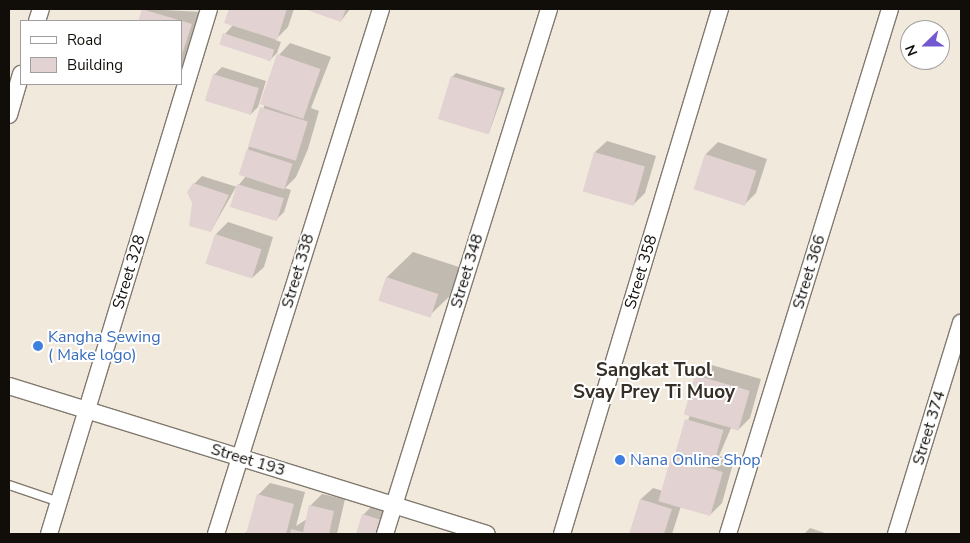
<!DOCTYPE html>
<html>
<head>
<meta charset="utf-8">
<style>
	body { margin:0 }
	#map { position:relative; width:970px; height:543px; overflow:hidden; background:#f2e9dd; font-family:"Nunito Sans",sans-serif }
	div>[style] { position:absolute }
	.shadow>* { inset:0; background:#0003 }
	.building>* { inset:0; background:#e2d2d1; transform-origin:0 0 }
	.roads { filter:drop-shadow(1px 0 #827a6f) drop-shadow(-1px 0 #827a6f) drop-shadow(0 1px #827a6f) drop-shadow(0 -1px #827a6f) }
	.service>* { height:8px; margin:-4px; padding:0 4px; transform-origin:4px; border-radius:4px; background:#fff }
	.minor>* { height:16px; margin:-8px; padding:0 8px; transform-origin:8px; border-radius:8px; background:#fff }
	.dots>* { width:14px; height:14px; translate:-50% -50%; box-sizing:border-box; border:2px solid #fff; border-radius:50% }
	span { translate:-50% -50%; white-space:nowrap; text-align:center; line-height:1.15; -webkit-text-stroke:4px #fff; paint-order:stroke }
	.street-label { font-size:16px; color:#110e0a }
	.shop-label { font-size:16px; color:#366cbe }
	.left { translate:0 -50%; text-align:left }
	.quarter-label { font-size:19px; color:#362f27; font-weight:700 }
	.frame { position:absolute; inset:0; border:10px solid #110e0a; pointer-events:none }
	.legend { position:absolute; left:20px; top:20px; width:162px; height:65px; box-sizing:border-box; background:#fff; border:1px solid #a09f9d; margin:0; padding:6px 9px; list-style:none; font-size:15px; color:#110e0a }
	.legend li { display:flex; align-items:center; gap:10px; height:25px }
	.legend b { width:25px; border:1px solid #a09f9d }
	.north { position:absolute; left:900px; top:20px; width:50px; height:50px; box-sizing:border-box; background:#fff; border:1px solid #a09f9d; border-radius:50%; rotate:248deg; font-size:14px; font-weight:700; line-height:20px; text-align:center; color:#110e0a }
	.north::after { content:''; display:block; margin:auto; width:18px; height:22px; background:#7358d2; clip-path:polygon(50% 0,100% 100%,50% 72%,0 100%) }
</style>
</head>
<body>
<div id="map">
	<div class="shadow">
		<i style="clip-path:polygon(144px 9px,203px 12px,181px 69px,181px 21px,140px 21px)"></i>
		<i style="clip-path:polygon(230px 9px,294px 9px,288px 27px,275px 40px,281px 42px,277px 53px,269px 61px,225px 34px,233px 25px,226px 22px)"></i>
		<i style="clip-path:polygon(307px 9px,350px 9px,341px 21px)"></i>
		<i style="clip-path:polygon(290px 43px,331px 57px,311px 108px,319px 111px,308px 149px,296px 177px,285px 188px,291px 190px,284px 212px,276px 220px,236px 187px,211px 231px,194px 184px,202px 176px,237px 187px,246px 176px,248px 149px,265px 104px,262px 103px,279px 55px)"></i>
		<i style="clip-path:polygon(222px 67px,266px 81px,258px 107px,250px 115px,214px 75px)"></i>
		<i style="clip-path:polygon(456px 73px,505px 88px,489px 133px,452px 77px)"></i>
		<i style="clip-path:polygon(607px 141px,656px 156px,645px 193px,633px 205px,595px 152px)"></i>
		<i style="clip-path:polygon(718px 142px,767px 159px,756px 193px,744px 205px,695px 188px,706px 154px)"></i>
		<i style="clip-path:polygon(228px 222px,273px 237px,264px 267px,252px 278px,208px 264px,216px 234px)"></i>
		<i style="clip-path:polygon(413px 252px,462px 268px,455px 291px,429px 316px,380px 300px,387px 277px)"></i>
		<i style="clip-path:polygon(708px 364px,761px 379px,750px 418px,738px 430px,731px 428px,719px 456px,734px 460px,722px 503px,711px 514px,681px 506px,672px 534px,630px 534px,641px 499px,653px 488px,663px 491px,690px 415px,697px 375px)"></i>
		<i style="clip-path:polygon(270px 483px,305px 492px,296px 526px,307px 519px,310px 506px,322px 494px,345px 499px,337px 534px,239px 534px,248px 532px,258px 495px)"></i>
		<i style="clip-path:polygon(371px 507px,392px 513px,385px 534px,357px 534px,363px 515px)"></i>
		<i style="clip-path:polygon(810px 528px,828px 534px,804px 534px)"></i>
	</div>
	<div class="building">
		<i style="clip-path:polygon(142px 9px,192px 24px,182px 54px,181px 21px,138px 21px)"></i>
		<i style="clip-path:polygon(229px 9px,287px 9px,277px 40px,224px 23px)"></i>
		<i style="clip-path:polygon(304px 9px,346px 9px,341px 22px)"></i>
		<i style="left:223px;top:33px;width:54px;height:12px;rotate:18deg"></i>
		<i style="left:277px;top:54px;width:46px;height:53px;rotate:19deg"></i>
		<i style="left:213px;top:74px;width:48px;height:28px;rotate:17deg"></i>
		<i style="left:451px;top:76px;width:53px;height:45px;rotate:17deg"></i>
		<i style="left:260px;top:107px;width:50px;height:41px;rotate:17deg"></i>
		<i style="left:247px;top:149px;width:48px;height:27px;rotate:18deg"></i>
		<i style="left:594px;top:152px;width:53px;height:41px;rotate:16deg"></i>
		<i style="left:705px;top:154px;width:54px;height:37px;rotate:18deg"></i>
		<i style="clip-path:polygon(193px 183px,229px 195px,211px 232px,189px 226px,192px 203px,187px 192px)"></i>
		<i style="left:237px;top:184px;width:49px;height:24px;rotate:17deg"></i>
		<i style="left:215px;top:234px;width:49px;height:31px;rotate:18deg"></i>
		<i style="left:386px;top:277px;width:55px;height:25px;rotate:18deg"></i>
		<i style="left:695px;top:375px;width:57px;height:41px;rotate:16deg"></i>
		<i style="left:685px;top:419px;width:40px;height:34px;rotate:16deg"></i>
		<i style="left:671px;top:457px;width:54px;height:46px;rotate:16deg"></i>
		<i style="clip-path:polygon(257px 494px,294px 504px,286px 534px,246px 534px)"></i>
		<i style="clip-path:polygon(640px 499px,672px 509px,664px 534px,629px 534px)"></i>
		<i style="clip-path:polygon(309px 505px,334px 511px,329px 534px,290px 534px,291px 529px,303px 532px)"></i>
		<i style="clip-path:polygon(362px 514px,385px 521px,381px 534px,356px 534px)"></i>
	</div>
	<div class="roads">
		<div class="service">
			<i style="left:9px;top:485px;width:53px;rotate:18.8deg"></i>
		</div>
		<div class="minor">
			<i style="left:37px;top:21px;width:13px;rotate:-72deg"></i>
			<i style="left:9px;top:115px;width:43px;rotate:-73.7deg"></i>
			<i style="left:9px;top:386px;width:500px;rotate:17.2deg"></i>
			<i style="left:49px;top:534px;width:549px;rotate:-73.05deg"></i>
			<i style="left:216px;top:534px;width:550px;rotate:-72.55deg"></i>
			<i style="left:385px;top:534px;width:550px;rotate:-72.65deg"></i>
			<i style="left:562px;top:534px;width:548px;rotate:-73.25deg"></i>
			<i style="left:728px;top:534px;width:549px;rotate:-72.85deg"></i>
			<i style="left:896px;top:534px;width:221px;rotate:-72.9deg"></i>
		</div>
	</div>
	<div class="dots">
		<i style="left:38px;top:346px;background:#3f7fe0"></i>
		<i style="left:620px;top:460px;background:#3f7fe0"></i>
	</div>
	<div class="street-label">
		<span style="left:298px;top:271px;rotate:-73deg">Street 338</span>
		<span style="left:467px;top:271px;rotate:-73deg">Street 348</span>
		<span style="left:129px;top:272px;rotate:-73deg">Street 328</span>
		<span style="left:641px;top:272px;rotate:-73deg">Street 358</span>
		<span style="left:809px;top:272px;rotate:-73deg">Street 366</span>
		<span style="left:929px;top:428px;rotate:-73deg">Street 374</span>
		<span style="left:248px;top:460px;rotate:17deg">Street 193</span>
	</div>
	<div class="shop-label">
		<span class="left" style="left:48px;top:346px">Kangha Sewing<br>( Make logo)</span>
		<span class="left" style="left:630px;top:460px">Nana Online Shop</span>
	</div>
	<div class="quarter-label">
		<span style="left:654px;top:382px">Sangkat Tuol<br>Svay Prey Ti Muoy</span>
	</div>
	<div class="frame"></div>
	<ul class="legend">
	<li><b style="height:6px;background:#fff"></b>Road</li>
	<li><b style="height:14px;background:#e2d2d1"></b>Building</li>
	</ul>
	<div class="north">N</div>
</div>
</body>
</html>
